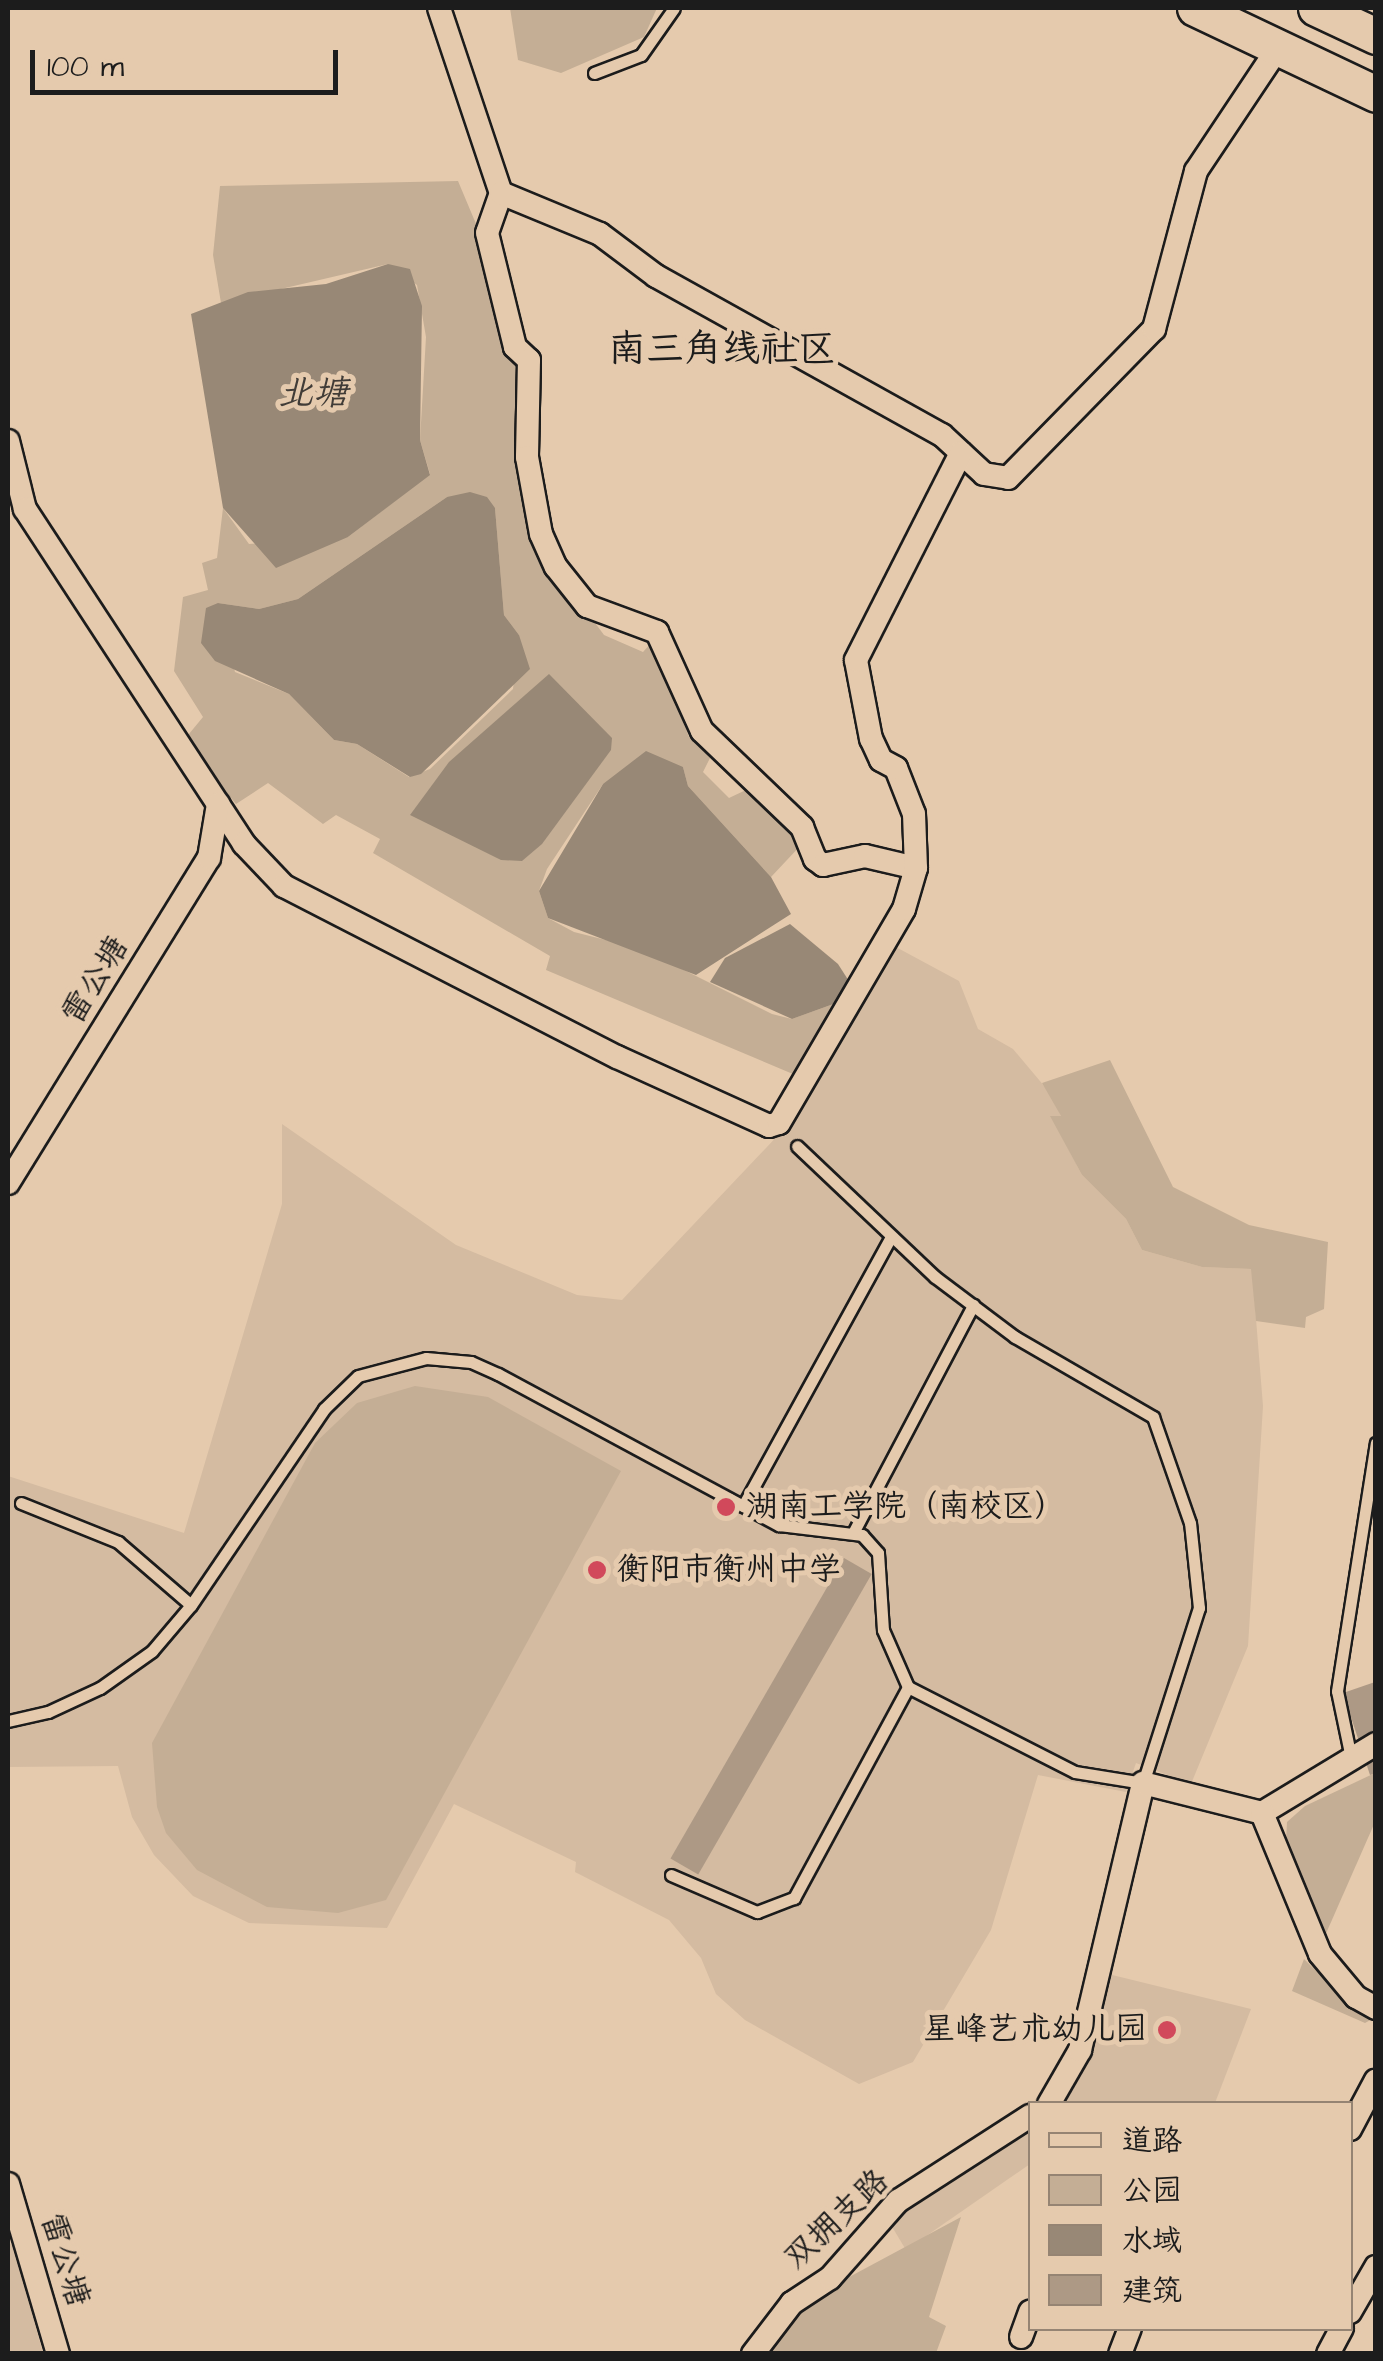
<!DOCTYPE html>
<html>
<head>
<meta charset="utf-8">
<style>
	body { margin:0 }
	#map { position:relative; width:1383px; height:2361px; overflow:hidden; background:#e5caad; font-family:"Architects Daughter","LXGW WenKai TC",sans-serif }
	div>[style] { position:absolute }
	.built>* { inset:0; background:#d4bba1 }
	.green>* { inset:0; background:#c4ae95 }
	.water>* { inset:0; background:#988876 }
	.building>* { inset:0; background:#ad9985; transform-origin:0 0 }
	.roads { filter:drop-shadow(2px 0 #1c1c1c) drop-shadow(-2px 0 #1c1c1c) drop-shadow(0 2px #1c1c1c) drop-shadow(0 -2px #1c1c1c) }
	.lane>* { height:11px; margin:-5.5px; padding:0 5.5px; transform-origin:5.5px; border-radius:5.5px; background:#e5caad }
	.street>* { height:22px; margin:-11px; padding:0 11px; transform-origin:11px; border-radius:11px; background:#e5caad }
	.primary>* { height:35px; margin:-17.5px; padding:0 17.5px; transform-origin:17.5px; border-radius:17.5px; background:#e5caad }
	.dots>* { width:28px; height:28px; translate:-50% -50%; box-sizing:border-box; border:5px solid #e5caad; border-radius:50% }
	span { translate:-50% -50%; white-space:nowrap; text-align:center; line-height:1.15; -webkit-text-stroke:10px #e5caad; paint-order:stroke }
	.street-label { font-size:32px; color:#1c1c1c }
	.poi-label { font-size:32px; color:#1c1c1c }
	.left { translate:0 -50%; text-align:left }
	.right { translate:-100% -50%; text-align:right }
	.water-label { font-size:35px; color:#413c37; font-style:italic }
	.quarter-label { font-size:38px; color:#1c1c1c }
	.frame { position:absolute; inset:0; border:10px solid #1c1c1c; pointer-events:none }
	.legend { position:absolute; left:1028px; top:2101px; width:325px; height:230px; box-sizing:border-box; background:#e5caad; border:2px solid #958473; margin:0; padding:12px 18px; list-style:none; font-size:30px; color:#1c1c1c }
	.legend li { display:flex; align-items:center; gap:20px; height:50px }
	.legend b { width:50px; border:2px solid #958473 }
	.scale { position:absolute; left:30px; top:50px; width:308px; height:45px; box-sizing:border-box; border:5px solid #1c1c1c; border-top:0; padding-left:12px; font-size:30px; line-height:35px; white-space:nowrap; color:#1c1c1c; -webkit-text-stroke:8px #e5caad; paint-order:stroke }
</style>
</head>
<body>
<div id="map">
	<div class="built">
		<i style="clip-path:polygon(894px 946px,959px 981px,978px 1029px,1013px 1049px,1050px 1093px,1061px 1116px,1051px 1116px,1082px 1175px,1126px 1219px,1142px 1250px,1202px 1267px,1252px 1269px,1263px 1406px,1248px 1646px,1191px 1784px,1136px 1763px,1126px 1792px,1038px 1775px,991px 1930px,913px 2062px,859px 2084px,745px 2020px,716px 1994px,701px 1958px,669px 1920px,575px 1872px,576px 1862px,454px 1804px,387px 1928px,249px 1923px,193px 1896px,154px 1855px,132px 1817px,118px 1766px,8px 1767px,8px 1476px,184px 1533px,282px 1204px,282px 1124px,456px 1245px,577px 1295px,622px 1300px,782px 1131px)"></i>
		<i style="clip-path:polygon(1104px 1973px,1251px 2009px,1215px 2103px,1057px 2104px)"></i>
		<i style="clip-path:polygon(1030px 2124px,1030px 2164px,906px 2250px,888px 2220px)"></i>
		<i style="clip-path:polygon(8px 2243px,13px 2245px,43px 2353px,8px 2353px)"></i>
	</div>
	<div class="green">
		<i style="clip-path:polygon(510px 8px,595px 9px,657px 8px,644px 37px,561px 73px,518px 60px)"></i>
		<i style="clip-path:polygon(evenodd,458px 181px,479px 231px,506px 354px,518px 360px,522px 469px,581px 604px,604px 635px,643px 652px,652px 642px,689px 737px,710px 758px,703px 772px,729px 798px,748px 789px,802px 844px,771px 877px,688px 786px,683px 767px,603px 784px,547px 869px,539px 891px,548px 918px,574px 932px,642px 949px,772px 1014px,792px 1019px,850px 998px,800px 1077px,546px 970px,550px 956px,373px 853px,380px 839px,336px 815px,323px 824px,268px 783px,236px 804px,184px 740px,203px 717px,174px 671px,183px 597px,208px 590px,202px 563px,217px 558px,223px 508px,249px 544px,348px 537px,430px 474px,420px 440px,426px 337px,417px 285px,388px 264px,221px 303px,213px 255px,220px 186px,458px 181px,447px 497px,495px 508px,504px 615px,519px 635px,513px 689px,430px 769px,409px 777px,357px 744px,334px 740px,289px 694px,235px 672px,218px 603px,259px 609px,298px 599px,447px 497px)"></i>
		<i style="clip-path:polygon(1110px 1060px,1173px 1187px,1249px 1225px,1328px 1242px,1324px 1309px,1306px 1317px,1305px 1328px,1256px 1321px,1251px 1269px,1202px 1267px,1142px 1250px,1126px 1219px,1082px 1175px,1050px 1116px,1061px 1116px,1042px 1083px)"></i>
		<i style="clip-path:polygon(415px 1386px,488px 1397px,621px 1471px,386px 1900px,338px 1913px,267px 1907px,197px 1870px,166px 1833px,157px 1807px,152px 1743px,315px 1443px,357px 1403px)"></i>
		<i style="clip-path:polygon(1375px 1773px,1375px 1822px,1324px 1938px,1286px 1842px,1287px 1822px,1305px 1806px)"></i>
		<i style="clip-path:polygon(1304px 1959px,1351px 2005px,1374px 2018px,1365px 2023px,1292px 1991px)"></i>
		<i style="clip-path:polygon(961px 2217px,929px 2317px,946px 2326px,936px 2353px,763px 2354px,769px 2337px,825px 2290px)"></i>
	</div>
	<div class="water">
		<i style="clip-path:polygon(388px 264px,410px 269px,422px 306px,420px 440px,430px 475px,348px 537px,276px 568px,223px 508px,191px 314px,248px 292px,326px 284px)"></i>
		<i style="clip-path:polygon(470px 492px,487px 497px,495px 508px,504px 615px,519px 635px,530px 669px,421px 774px,410px 777px,357px 744px,334px 740px,289px 694px,215px 661px,201px 643px,206px 608px,218px 603px,259px 609px,298px 599px,447px 497px)"></i>
		<i style="clip-path:polygon(549px 674px,612px 738px,611px 750px,542px 844px,522px 861px,501px 860px,410px 815px,449px 762px)"></i>
		<i style="clip-path:polygon(646px 751px,683px 767px,688px 786px,771px 877px,791px 914px,696px 975px,548px 918px,539px 891px,603px 784px)"></i>
		<i style="clip-path:polygon(790px 924px,838px 964px,854px 989px,850px 998px,792px 1019px,710px 982px,725px 958px)"></i>
	</div>
	<div class="building">
		<i style="left:844px;top:1558px;width:32px;height:347px;rotate:30deg"></i>
		<i style="clip-path:polygon(1375px 1682px,1376px 1773px,1370px 1775px,1343px 1693px)"></i>
	</div>
	<div class="roads">
		<div class="lane">
			<i style="left:594px;top:73px;width:50px;rotate:-21deg"></i>
			<i style="left:641px;top:55px;width:57px;rotate:-54.9deg"></i>
			<i style="left:21px;top:1503px;width:105px;rotate:21.9deg"></i>
			<i style="left:118px;top:1542px;width:96px;rotate:40.8deg"></i>
			<i style="left:743px;top:1506px;width:307px;rotate:-61.2deg"></i>
			<i style="left:853px;top:1533px;width:258px;rotate:-62.2deg"></i>
			<i style="left:8px;top:1721px;width:41px;rotate:-12.7deg"></i>
			<i style="left:48px;top:1712px;width:57px;rotate:-24.8deg"></i>
			<i style="left:100px;top:1688px;width:64px;rotate:-35.4deg"></i>
			<i style="left:152px;top:1651px;width:60px;rotate:-49.7deg"></i>
			<i style="left:191px;top:1605px;width:237px;rotate:-55.8deg"></i>
			<i style="left:324px;top:1409px;width:47px;rotate:-44.1deg"></i>
			<i style="left:358px;top:1376px;width:70px;rotate:-14.8deg"></i>
			<i style="left:426px;top:1358px;width:45px;rotate:5.1deg"></i>
			<i style="left:471px;top:1362px;width:30px;rotate:24deg"></i>
			<i style="left:498px;top:1374px;width:319px;rotate:28.3deg"></i>
			<i style="left:779px;top:1525px;width:84px;rotate:6.9deg"></i>
			<i style="left:862px;top:1535px;width:24px;rotate:48deg"></i>
			<i style="left:878px;top:1553px;width:77px;rotate:86.3deg"></i>
			<i style="left:883px;top:1630px;width:62px;rotate:66.3deg"></i>
			<i style="left:908px;top:1687px;width:187px;rotate:27deg"></i>
			<i style="left:1075px;top:1772px;width:69px;rotate:9.2deg"></i>
			<i style="left:1143px;top:1783px;width:184px;rotate:-72.3deg"></i>
			<i style="left:1199px;top:1608px;width:85px;rotate:-96deg"></i>
			<i style="left:1190px;top:1523px;width:112px;rotate:-109.2deg"></i>
			<i style="left:1153px;top:1417px;width:160px;rotate:-149.9deg"></i>
			<i style="left:1015px;top:1337px;width:100px;rotate:-143.1deg"></i>
			<i style="left:935px;top:1277px;width:190px;rotate:-136.5deg"></i>
			<i style="left:1351px;top:1758px;width:68px;rotate:-101.8deg"></i>
			<i style="left:1337px;top:1691px;width:251px;rotate:-81.1deg"></i>
			<i style="left:671px;top:1875px;width:94px;rotate:23.3deg"></i>
			<i style="left:757px;top:1912px;width:40px;rotate:-21deg"></i>
			<i style="left:794px;top:1898px;width:240px;rotate:-61.6deg"></i>
		</div>
		<div class="street">
			<i style="left:439px;top:8px;width:195px;rotate:71.5deg"></i>
			<i style="left:501px;top:193px;width:42px;rotate:109.3deg"></i>
			<i style="left:487px;top:233px;width:117px;rotate:76.2deg"></i>
			<i style="left:515px;top:347px;width:19px;rotate:43deg"></i>
			<i style="left:529px;top:360px;width:97px;rotate:91.2deg"></i>
			<i style="left:527px;top:457px;width:78px;rotate:79.7deg"></i>
			<i style="left:541px;top:534px;width:36px;rotate:66deg"></i>
			<i style="left:556px;top:567px;width:50px;rotate:51.5deg"></i>
			<i style="left:587px;top:606px;width:75px;rotate:20.4deg"></i>
			<i style="left:657px;top:632px;width:109px;rotate:65.6deg"></i>
			<i style="left:702px;top:731px;width:139px;rotate:43.8deg"></i>
			<i style="left:802px;top:827px;width:35px;rotate:68deg"></i>
			<i style="left:815px;top:859px;width:10px;rotate:37deg"></i>
			<i style="left:823px;top:865px;width:43px;rotate:-12.1deg"></i>
			<i style="left:865px;top:856px;width:52px;rotate:13.2deg"></i>
			<i style="left:501px;top:193px;width:107px;rotate:22.5deg"></i>
			<i style="left:600px;top:234px;width:70px;rotate:36.9deg"></i>
			<i style="left:656px;top:276px;width:327px;rotate:29.1deg"></i>
			<i style="left:942px;top:435px;width:57px;rotate:42.9deg"></i>
			<i style="left:984px;top:474px;width:24px;rotate:9deg"></i>
			<i style="left:1008px;top:478px;width:209px;rotate:-45.6deg"></i>
			<i style="left:1154px;top:329px;width:163px;rotate:-75.1deg"></i>
			<i style="left:1196px;top:171px;width:148px;rotate:-56.3deg"></i>
			<i style="left:8px;top:441px;width:70px;rotate:76deg"></i>
			<i style="left:25px;top:509px;width:400px;rotate:56.8deg"></i>
			<i style="left:244px;top:844px;width:58px;rotate:46.4deg"></i>
			<i style="left:284px;top:886px;width:374px;rotate:27.2deg"></i>
			<i style="left:617px;top:1057px;width:167px;rotate:24.4deg"></i>
			<i style="left:769px;top:1126px;width:10px;rotate:-17deg"></i>
			<i style="left:779px;top:1123px;width:248px;rotate:-59.7deg"></i>
			<i style="left:904px;top:909px;width:43px;rotate:-73.7deg"></i>
			<i style="left:916px;top:868px;width:54px;rotate:-92.1deg"></i>
			<i style="left:914px;top:814px;width:49px;rotate:-111.4deg"></i>
			<i style="left:896px;top:768px;width:17px;rotate:-152deg"></i>
			<i style="left:881px;top:760px;width:23px;rotate:-115deg"></i>
			<i style="left:871px;top:739px;width:80px;rotate:-100.8deg"></i>
			<i style="left:856px;top:660px;width:232px;rotate:-63.1deg"></i>
			<i style="left:8px;top:1183px;width:382px;rotate:-58.3deg"></i>
			<i style="left:209px;top:858px;width:55px;rotate:-80.5deg"></i>
			<i style="left:1262px;top:1813px;width:133px;rotate:-31.2deg"></i>
			<i style="left:1049px;top:2104px;width:62px;rotate:-60.1deg"></i>
			<i style="left:1080px;top:2050px;width:274px;rotate:-76.7deg"></i>
			<i style="left:1143px;top:1783px;width:123px;rotate:14.1deg"></i>
			<i style="left:1262px;top:1813px;width:152px;rotate:67.6deg"></i>
			<i style="left:1320px;top:1954px;width:56px;rotate:50.1deg"></i>
			<i style="left:1356px;top:1997px;width:23px;rotate:29deg"></i>
			<i style="left:1350px;top:2129px;width:55px;rotate:-62deg"></i>
			<i style="left:8px;top:2184px;width:177px;rotate:73.6deg"></i>
			<i style="left:1350px;top:2312px;width:52px;rotate:-60deg"></i>
			<i style="left:1021px;top:2337px;width:27px;rotate:-70deg"></i>
			<i style="left:753px;top:2354px;width:64px;rotate:-52.6deg"></i>
			<i style="left:792px;top:2303px;width:45px;rotate:-33.3deg"></i>
			<i style="left:830px;top:2278px;width:103px;rotate:-48.6deg"></i>
			<i style="left:898px;top:2201px;width:157px;rotate:-32.8deg"></i>
			<i style="left:1120px;top:2354px;width:28px;rotate:-69deg"></i>
			<i style="left:1328px;top:2354px;width:30px;rotate:-62deg"></i>
		</div>
		<div class="primary">
			<i style="left:1195px;top:8px;width:200px;rotate:25.4deg"></i>
			<i style="left:1316px;top:8px;width:66px;rotate:25deg"></i>
		</div>
	</div>
	<div class="dots">
		<i style="left:726px;top:1507px;background:#d1495b"></i>
		<i style="left:597px;top:1570px;background:#d1495b"></i>
		<i style="left:1167px;top:2030px;background:#d1495b"></i>
	</div>
	<div class="street-label">
		<span style="left:96px;top:981px;rotate:-58deg">雷公塘</span>
		<span style="left:837px;top:2220px;rotate:-43deg">双拥支路</span>
		<span style="left:64px;top:2260px;rotate:73deg">雷公塘</span>
	</div>
	<div class="poi-label">
		<span class="left" style="left:746px;top:1507px">湖南工学院（南校区）</span>
		<span class="left" style="left:617px;top:1570px">衡阳市衡州中学</span>
		<span class="right" style="left:1147px;top:2030px">星峰艺术幼儿园</span>
	</div>
	<div class="water-label">
		<span style="left:313px;top:394px">北塘</span>
	</div>
	<div class="quarter-label">
		<span style="left:722px;top:351px">南三角线社区</span>
	</div>
	<div class="frame"></div>
	<ul class="legend">
	<li><b style="height:12px;background:#e5caad"></b>道路</li>
	<li><b style="height:28px;background:#c4ae95"></b>公园</li>
	<li><b style="height:28px;background:#988876"></b>水域</li>
	<li><b style="height:28px;background:#ad9985"></b>建筑</li>
	</ul>
	<div class="scale">100 m</div>
</div>
</body>
</html>
